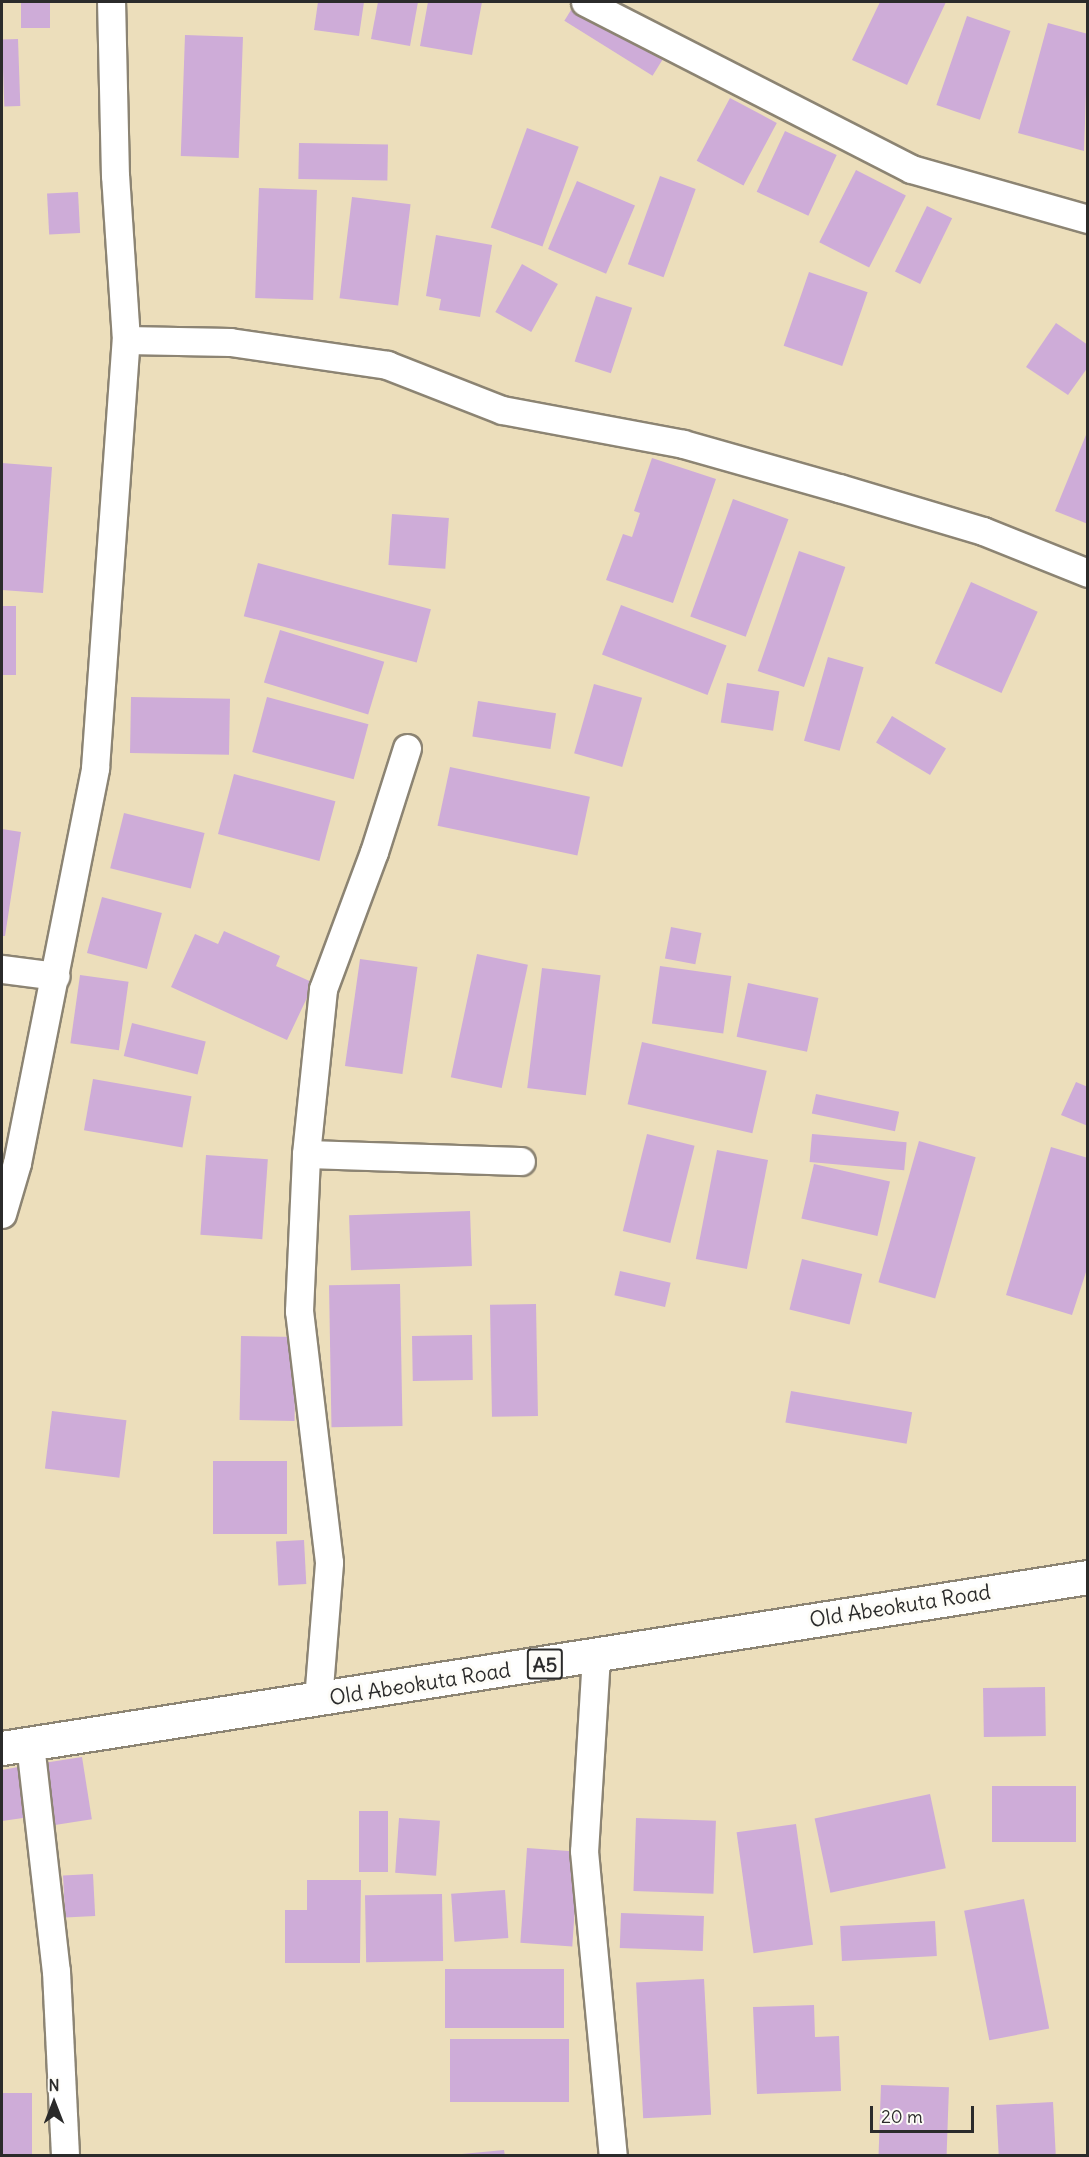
<!DOCTYPE html>
<html>
<head>
<meta charset="utf-8">
<style>
	body { margin:0 }
	#map { position:relative; width:1089px; height:2157px; overflow:hidden; background:#ecdebb; font-family:Delius,sans-serif }
	div>[style] { position:absolute }
	.building>* { inset:0; background:#ceacd8; transform-origin:0 0 }
	.roads { filter:drop-shadow(2px 0 #8c8473) drop-shadow(-2px 0 #8c8473) drop-shadow(0 2px #8c8473) drop-shadow(0 -2px #8c8473) }
	.street>* { height:27px; margin:-13.5px; padding:0 13.5px; transform-origin:13.5px; border-radius:13.5px; background:#fff }
	.highway>* { height:33px; margin:-16.5px; padding:0 16.5px; transform-origin:16.5px; border-radius:16.5px; background:#fff }
	span { translate:-50% -50%; white-space:nowrap; text-align:center; line-height:1.15; -webkit-text-stroke:6px #fdfcf7; paint-order:stroke }
	.shield-label span { padding:2px 4px; background:#fdfcf7; border:2px solid; border-radius:4px; -webkit-text-stroke-width:0 }
	.shield-label { font-size:20px; color:#2b2b2b; font-weight:700 }
	.street-label { font-size:21px; color:#2b2b2b }
	.frame { position:absolute; inset:0; border:3px solid #2b2b2b; pointer-events:none }
	.north { position:absolute; left:24px; top:2073px; width:60px; height:60px; -webkit-text-stroke:4px #fdfcf7; paint-order:stroke; rotate:0deg; font-size:16px; font-weight:700; line-height:24px; text-align:center; color:#2b2b2b }
	.north::after { content:''; display:block; margin:auto; width:21px; height:27px; background:#2b2b2b; clip-path:polygon(50% 0,100% 100%,50% 72%,0 100%) }
	.scale { position:absolute; left:870px; top:2106px; width:104px; height:27px; box-sizing:border-box; border:3px solid #2b2b2b; border-top:0; padding-left:8px; font-size:18px; line-height:21px; white-space:nowrap; color:#2b2b2b; -webkit-text-stroke:4px #fdfcf7; paint-order:stroke }
</style>
</head>
<body>
<div id="map">
	<div class="building">
		<i style="left:21px;top:2px;width:29px;height:26px"></i>
		<i style="clip-path:polygon(318px 2px,364px 2px,359px 36px,314px 30px)"></i>
		<i style="clip-path:polygon(378px 2px,418px 2px,410px 46px,371px 39px)"></i>
		<i style="clip-path:polygon(428px 2px,482px 2px,472px 55px,420px 46px)"></i>
		<i style="left:576px;top:2px;width:104px;height:22px;rotate:32deg"></i>
		<i style="clip-path:polygon(880px 2px,946px 2px,907px 85px,852px 60px)"></i>
		<i style="left:967px;top:16px;width:46px;height:94px;rotate:19deg"></i>
		<i style="clip-path:polygon(1048px 23px,1088px 34px,1084px 151px,1018px 133px)"></i>
		<i style="left:185px;top:35px;width:58px;height:121px;rotate:2deg"></i>
		<i style="left:18px;top:39px;width:67px;height:16px;rotate:88deg"></i>
		<i style="left:730px;top:98px;width:53px;height:71px;rotate:28deg"></i>
		<i style="left:527px;top:128px;width:55px;height:106px;rotate:20deg"></i>
		<i style="left:785px;top:131px;width:57px;height:67px;rotate:25deg"></i>
		<i style="left:299px;top:143px;width:89px;height:36px;rotate:1deg"></i>
		<i style="left:856px;top:170px;width:56px;height:81px;rotate:27deg"></i>
		<i style="left:660px;top:176px;width:38px;height:94px;rotate:20deg"></i>
		<i style="left:577px;top:181px;width:63px;height:74px;rotate:23deg"></i>
		<i style="left:259px;top:188px;width:58px;height:110px;rotate:2deg"></i>
		<i style="left:78px;top:192px;width:41px;height:31px;rotate:87deg"></i>
		<i style="left:352px;top:197px;width:59px;height:102px;rotate:7deg"></i>
		<i style="left:927px;top:206px;width:28px;height:73px;rotate:26deg"></i>
		<i style="clip-path:polygon(436px 235px,492px 245px,480px 317px,439px 310px,441px 299px,426px 296px)"></i>
		<i style="left:522px;top:264px;width:41px;height:55px;rotate:29deg"></i>
		<i style="left:809px;top:272px;width:62px;height:78px;rotate:19deg"></i>
		<i style="left:596px;top:296px;width:38px;height:69px;rotate:18deg"></i>
		<i style="clip-path:polygon(1056px 323px,1088px 345px,1088px 367px,1068px 395px,1026px 367px)"></i>
		<i style="clip-path:polygon(1088px 430px,1088px 524px,1055px 511px)"></i>
		<i style="clip-path:polygon(652px 458px,716px 479px,673px 603px,606px 580px,623px 534px,632px 537px,640px 513px,634px 511px)"></i>
		<i style="clip-path:polygon(2px 463px,52px 467px,43px 593px,2px 590px)"></i>
		<i style="left:733px;top:499px;width:59px;height:125px;rotate:20deg"></i>
		<i style="left:392px;top:514px;width:57px;height:51px;rotate:4deg"></i>
		<i style="left:799px;top:551px;width:49px;height:127px;rotate:19deg"></i>
		<i style="left:258px;top:563px;width:179px;height:55px;rotate:15deg"></i>
		<i style="left:971px;top:582px;width:73px;height:89px;rotate:24deg"></i>
		<i style="left:621px;top:605px;width:113px;height:53px;rotate:21deg"></i>
		<i style="left:2px;top:606px;width:14px;height:69px"></i>
		<i style="left:280px;top:630px;width:109px;height:55px;rotate:17deg"></i>
		<i style="left:828px;top:657px;width:37px;height:87px;rotate:16deg"></i>
		<i style="left:727px;top:683px;width:53px;height:40px;rotate:9deg"></i>
		<i style="left:594px;top:684px;width:50px;height:72px;rotate:16deg"></i>
		<i style="left:131px;top:697px;width:99px;height:56px;rotate:1deg"></i>
		<i style="left:267px;top:697px;width:105px;height:57px;rotate:15deg"></i>
		<i style="left:478px;top:701px;width:79px;height:36px;rotate:9deg"></i>
		<i style="left:892px;top:716px;width:63px;height:31px;rotate:31deg"></i>
		<i style="left:450px;top:767px;width:143px;height:60px;rotate:12deg"></i>
		<i style="left:234px;top:774px;width:105px;height:62px;rotate:15deg"></i>
		<i style="left:124px;top:813px;width:83px;height:57px;rotate:14deg"></i>
		<i style="clip-path:polygon(2px 829px,21px 832px,5px 936px,2px 936px)"></i>
		<i style="left:102px;top:897px;width:62px;height:58px;rotate:15deg"></i>
		<i style="left:671px;top:927px;width:31px;height:32px;rotate:11deg"></i>
		<i style="clip-path:polygon(224px 931px,280px 956px,276px 966px,314px 983px,287px 1040px,171px 987px,195px 934px,218px 944px)"></i>
		<i style="left:477px;top:954px;width:52px;height:126px;rotate:12deg"></i>
		<i style="left:360px;top:959px;width:58px;height:108px;rotate:8deg"></i>
		<i style="left:660px;top:966px;width:72px;height:58px;rotate:8deg"></i>
		<i style="left:542px;top:968px;width:59px;height:121px;rotate:7deg"></i>
		<i style="left:80px;top:975px;width:49px;height:69px;rotate:8deg"></i>
		<i style="left:748px;top:983px;width:72px;height:55px;rotate:12deg"></i>
		<i style="left:132px;top:1023px;width:76px;height:34px;rotate:14deg"></i>
		<i style="left:642px;top:1042px;width:128px;height:64px;rotate:13deg"></i>
		<i style="left:93px;top:1079px;width:100px;height:52px;rotate:10deg"></i>
		<i style="clip-path:polygon(1076px 1082px,1088px 1087px,1088px 1126px,1061px 1115px)"></i>
		<i style="left:816px;top:1094px;width:85px;height:20px;rotate:12deg"></i>
		<i style="left:647px;top:1134px;width:49px;height:100px;rotate:14deg"></i>
		<i style="left:812px;top:1134px;width:95px;height:28px;rotate:5deg"></i>
		<i style="left:919px;top:1141px;width:59px;height:147px;rotate:16deg"></i>
		<i style="clip-path:polygon(1051px 1147px,1088px 1158px,1088px 1266px,1072px 1315px,1006px 1295px)"></i>
		<i style="left:717px;top:1150px;width:52px;height:111px;rotate:11deg"></i>
		<i style="left:206px;top:1155px;width:62px;height:80px;rotate:4deg"></i>
		<i style="left:814px;top:1164px;width:78px;height:56px;rotate:13deg"></i>
		<i style="left:470px;top:1211px;width:55px;height:121px;rotate:88deg"></i>
		<i style="left:802px;top:1259px;width:62px;height:52px;rotate:14deg"></i>
		<i style="left:620px;top:1271px;width:52px;height:25px;rotate:13deg"></i>
		<i style="left:400px;top:1284px;width:142px;height:71px;rotate:89deg"></i>
		<i style="left:536px;top:1304px;width:112px;height:46px;rotate:89deg"></i>
		<i style="left:472px;top:1335px;width:45px;height:60px;rotate:89deg"></i>
		<i style="left:241px;top:1336px;width:55px;height:84px;rotate:1deg"></i>
		<i style="left:791px;top:1391px;width:123px;height:32px;rotate:10deg"></i>
		<i style="left:52px;top:1411px;width:75px;height:58px;rotate:7deg"></i>
		<i style="left:287px;top:1461px;width:73px;height:74px;rotate:90deg"></i>
		<i style="left:304px;top:1540px;width:44px;height:28px;rotate:87deg"></i>
		<i style="left:1045px;top:1687px;width:49px;height:62px;rotate:89deg"></i>
		<i style="left:82px;top:1757px;width:63px;height:39px;rotate:81deg"></i>
		<i style="clip-path:polygon(29px 1765px,37px 1816px,2px 1821px,2px 1770px)"></i>
		<i style="left:992px;top:1786px;width:84px;height:56px"></i>
		<i style="left:930px;top:1794px;width:76px;height:118px;rotate:78deg"></i>
		<i style="left:359px;top:1811px;width:29px;height:61px"></i>
		<i style="left:399px;top:1818px;width:41px;height:55px;rotate:4deg"></i>
		<i style="left:636px;top:1818px;width:80px;height:73px;rotate:2deg"></i>
		<i style="left:796px;top:1824px;width:122px;height:60px;rotate:82deg"></i>
		<i style="left:527px;top:1848px;width:52px;height:95px;rotate:4deg"></i>
		<i style="left:93px;top:1874px;width:42px;height:30px;rotate:87deg"></i>
		<i style="clip-path:polygon(307px 1880px,361px 1880px,360px 1963px,285px 1963px,285px 1910px,307px 1910px)"></i>
		<i style="left:505px;top:1890px;width:48px;height:54px;rotate:86deg"></i>
		<i style="left:442px;top:1894px;width:67px;height:77px;rotate:89deg"></i>
		<i style="left:1024px;top:1899px;width:132px;height:61px;rotate:79deg"></i>
		<i style="left:621px;top:1913px;width:83px;height:35px;rotate:2deg"></i>
		<i style="left:935px;top:1921px;width:35px;height:95px;rotate:87deg"></i>
		<i style="left:445px;top:1969px;width:119px;height:59px"></i>
		<i style="left:704px;top:1979px;width:136px;height:68px;rotate:87deg"></i>
		<i style="clip-path:polygon(814px 2005px,815px 2037px,839px 2036px,841px 2091px,757px 2094px,753px 2007px)"></i>
		<i style="left:450px;top:2039px;width:119px;height:63px"></i>
		<i style="left:881px;top:2085px;width:68px;height:71px;rotate:2deg"></i>
		<i style="left:2px;top:2093px;width:30px;height:63px"></i>
		<i style="left:1053px;top:2102px;width:54px;height:57px;rotate:87deg"></i>
		<i style="clip-path:polygon(504px 2150px,505px 2156px,462px 2156px,462px 2154px)"></i>
	</div>
	<div class="roads">
		<div class="street">
			<i style="left:585px;top:2px;width:366px;rotate:27.1deg"></i>
			<i style="left:911px;top:169px;width:184px;rotate:15.8deg"></i>
			<i style="left:126px;top:340px;width:104px;rotate:1.1deg"></i>
			<i style="left:230px;top:342px;width:159px;rotate:8.3deg"></i>
			<i style="left:387px;top:365px;width:123px;rotate:21.4deg"></i>
			<i style="left:502px;top:410px;width:184px;rotate:10.6deg"></i>
			<i style="left:683px;top:444px;width:162px;rotate:15.8deg"></i>
			<i style="left:839px;top:488px;width:150px;rotate:16.6deg"></i>
			<i style="left:983px;top:531px;width:113px;rotate:21.8deg"></i>
			<i style="left:2px;top:969px;width:54px;rotate:7.4deg"></i>
			<i style="left:306px;top:1154px;width:215px;rotate:1.9deg"></i>
			<i style="left:2px;top:1214px;width:53px;rotate:-73.6deg"></i>
			<i style="left:17px;top:1163px;width:403px;rotate:-78.8deg"></i>
			<i style="left:95px;top:768px;width:429px;rotate:-85.9deg"></i>
			<i style="left:126px;top:340px;width:164px;rotate:-93.8deg"></i>
			<i style="left:115px;top:176px;width:174px;rotate:-91.3deg"></i>
			<i style="left:596px;top:1656px;width:195px;rotate:93.5deg"></i>
			<i style="left:584px;top:1851px;width:306px;rotate:84.6deg"></i>
			<i style="left:318px;top:1700px;width:138px;rotate:-85.4deg"></i>
			<i style="left:329px;top:1562px;width:253px;rotate:-96.8deg"></i>
			<i style="left:299px;top:1311px;width:157px;rotate:-87.4deg"></i>
			<i style="left:306px;top:1154px;width:166px;rotate:-84.1deg"></i>
			<i style="left:323px;top:989px;width:146px;rotate:-69.6deg"></i>
			<i style="left:374px;top:852px;width:109px;rotate:-72.4deg"></i>
			<i style="left:30px;top:1744px;width:228px;rotate:83.5deg"></i>
			<i style="left:56px;top:1971px;width:185px;rotate:87.2deg"></i>
		</div>
		<div class="highway">
			<i style="left:2px;top:1748px;width:1099px;rotate:-8.95deg"></i>
		</div>
	</div>
	<div class="shield-label">
		<span style="left:545px;top:1664px">A5</span>
	</div>
	<div class="street-label">
		<span style="left:900px;top:1606px;rotate:-9deg">Old Abeokuta Road</span>
		<span style="left:420px;top:1684px;rotate:-9deg">Old Abeokuta Road</span>
	</div>
	<div class="frame"></div>
	<div class="north">N</div>
	<div class="scale">20 m</div>
</div>
</body>
</html>
